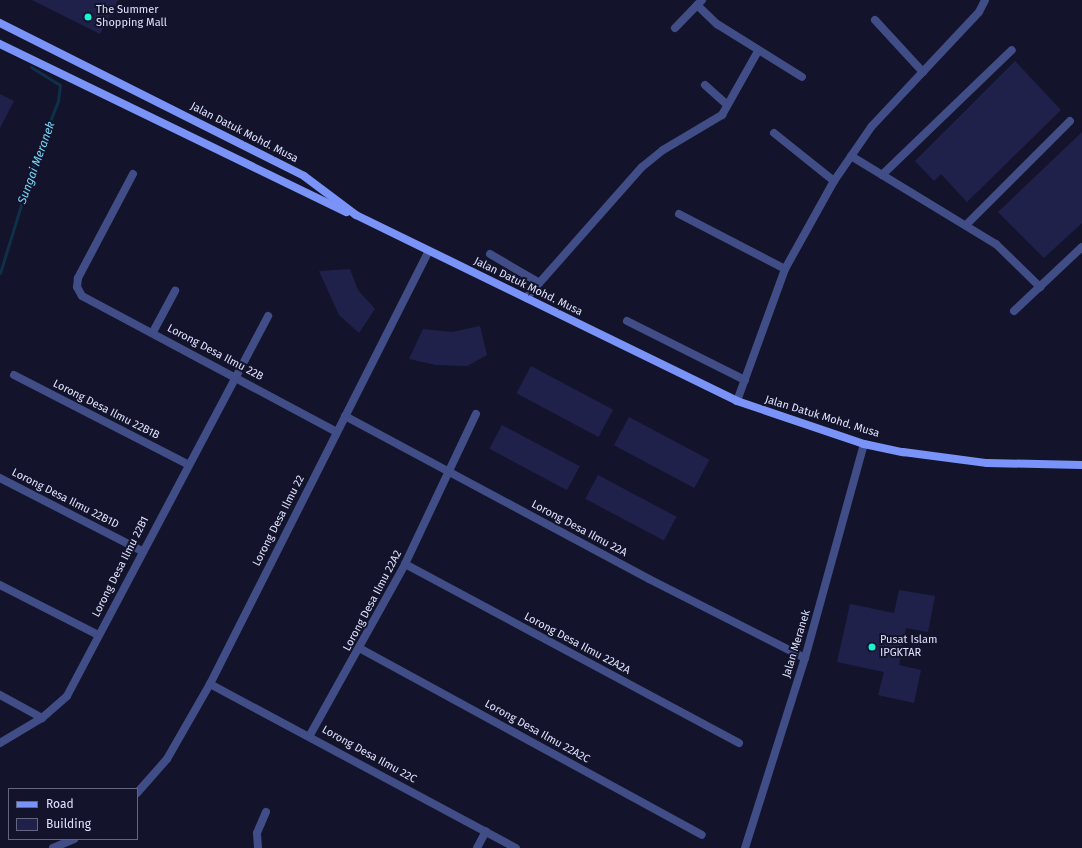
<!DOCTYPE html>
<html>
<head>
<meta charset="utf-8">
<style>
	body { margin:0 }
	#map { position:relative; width:1082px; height:848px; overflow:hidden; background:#13142b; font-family:"Fira Sans",sans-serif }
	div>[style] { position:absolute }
	.stream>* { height:3px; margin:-1.5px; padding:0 1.5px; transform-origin:1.5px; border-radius:1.5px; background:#0e3048 }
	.building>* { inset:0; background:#1f214b; transform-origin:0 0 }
	.minor>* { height:8px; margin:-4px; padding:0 4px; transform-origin:4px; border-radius:4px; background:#404d87 }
	.tertiary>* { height:8px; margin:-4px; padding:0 4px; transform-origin:4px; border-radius:4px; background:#404d87 }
	.secondary>* { height:8px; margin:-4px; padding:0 4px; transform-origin:4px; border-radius:4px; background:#7a93f9 }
	.dots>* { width:11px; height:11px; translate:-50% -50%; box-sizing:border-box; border:2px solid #13142b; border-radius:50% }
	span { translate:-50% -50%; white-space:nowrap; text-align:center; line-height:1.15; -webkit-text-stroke:4px #13142b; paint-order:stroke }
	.poi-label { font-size:11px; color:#dee1fd }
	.left { translate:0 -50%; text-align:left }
	.street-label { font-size:11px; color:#dee1fd }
	.water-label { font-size:12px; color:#71d8f8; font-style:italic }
	.legend { position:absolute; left:8px; top:788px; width:130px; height:52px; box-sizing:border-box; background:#13142b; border:1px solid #64667f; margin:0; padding:5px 7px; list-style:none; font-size:12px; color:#dee1fd }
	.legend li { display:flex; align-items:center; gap:8px; height:20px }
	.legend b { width:20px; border:1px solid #64667f }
</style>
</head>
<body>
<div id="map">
	<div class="stream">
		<i style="left:0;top:273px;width:121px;rotate:-72.8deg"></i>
		<i style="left:36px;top:157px;width:60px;rotate:-68.6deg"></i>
		<i style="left:58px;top:101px;width:16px;rotate:-83deg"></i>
		<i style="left:60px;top:85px;width:34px;rotate:-148deg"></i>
	</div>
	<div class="building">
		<i style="clip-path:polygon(32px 0,118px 0,100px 34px)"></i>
		<i style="clip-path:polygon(1015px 61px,1061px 110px,967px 202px,941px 174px,934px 181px,915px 161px)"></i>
		<i style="clip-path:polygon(0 94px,14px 101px,0 128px)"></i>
		<i style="clip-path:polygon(1082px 132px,1082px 223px,1044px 258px,998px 212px)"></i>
		<i style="clip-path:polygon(350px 269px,358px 290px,375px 309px,359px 333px,339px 315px,319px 271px)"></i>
		<i style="clip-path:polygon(480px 326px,487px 355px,467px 366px,436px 365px,409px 359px,423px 329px,452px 332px)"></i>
		<i style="left:531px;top:366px;width:93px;height:31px;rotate:28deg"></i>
		<i style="left:629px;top:417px;width:91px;height:32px;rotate:28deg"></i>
		<i style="left:502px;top:425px;width:88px;height:27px;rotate:28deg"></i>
		<i style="left:598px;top:475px;width:89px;height:27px;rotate:28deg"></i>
		<i style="clip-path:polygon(899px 590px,935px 596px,928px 632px,906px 628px,899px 665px,921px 670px,914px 703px,878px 695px,884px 672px,837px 662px,850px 604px,894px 613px)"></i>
	</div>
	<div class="minor">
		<i style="left:697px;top:5px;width:28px;rotate:44deg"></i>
		<i style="left:717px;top:24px;width:100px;rotate:31.9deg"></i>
		<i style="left:875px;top:20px;width:71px;rotate:47.3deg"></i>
		<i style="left:675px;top:28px;width:39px;rotate:-46deg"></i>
		<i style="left:705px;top:85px;width:30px;rotate:42deg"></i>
		<i style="left:774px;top:133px;width:77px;rotate:38.7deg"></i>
		<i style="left:851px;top:156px;width:170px;rotate:31.3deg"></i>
		<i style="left:996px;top:244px;width:62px;rotate:44.3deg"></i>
		<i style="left:133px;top:174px;width:118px;rotate:117.9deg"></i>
		<i style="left:78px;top:278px;width:9px;rotate:96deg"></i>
		<i style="left:77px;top:287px;width:10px;rotate:61deg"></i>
		<i style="left:82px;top:296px;width:289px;rotate:28.1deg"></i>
		<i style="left:882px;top:175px;width:180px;rotate:-43.9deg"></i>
		<i style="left:679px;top:214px;width:119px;rotate:27.4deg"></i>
		<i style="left:966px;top:225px;width:147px;rotate:-45deg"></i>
		<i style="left:490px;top:254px;width:56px;rotate:30.3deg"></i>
		<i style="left:526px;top:298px;width:175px;rotate:-48.5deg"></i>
		<i style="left:642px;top:167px;width:27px;rotate:-39deg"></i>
		<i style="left:663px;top:150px;width:69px;rotate:-30.7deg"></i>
		<i style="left:722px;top:115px;width:73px;rotate:-60.6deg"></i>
		<i style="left:1014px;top:311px;width:93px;rotate:-43.3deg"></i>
		<i style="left:627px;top:321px;width:132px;rotate:26.6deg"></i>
		<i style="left:153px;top:332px;width:47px;rotate:-61.8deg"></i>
		<i style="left:14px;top:375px;width:195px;rotate:27.2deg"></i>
		<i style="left:737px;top:401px;width:140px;rotate:-70deg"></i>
		<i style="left:785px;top:269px;width:101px;rotate:-60.9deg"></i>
		<i style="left:834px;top:181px;width:67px;rotate:-55.4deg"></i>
		<i style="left:872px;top:126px;width:156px;rotate:-46.8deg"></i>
		<i style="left:979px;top:12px;width:13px;rotate:-63deg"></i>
		<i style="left:345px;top:416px;width:345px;rotate:28.2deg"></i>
		<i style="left:649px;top:579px;width:175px;rotate:26.9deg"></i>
		<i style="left:0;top:478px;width:160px;rotate:27.2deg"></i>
		<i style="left:405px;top:564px;width:379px;rotate:28.2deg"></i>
		<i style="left:0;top:585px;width:110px;rotate:27deg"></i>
		<i style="left:361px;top:649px;width:388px;rotate:28.6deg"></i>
		<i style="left:210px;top:684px;width:347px;rotate:28.2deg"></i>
		<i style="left:0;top:695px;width:48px;rotate:28.7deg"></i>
		<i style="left:310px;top:735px;width:196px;rotate:-60.9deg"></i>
		<i style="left:405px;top:564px;width:166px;rotate:-64.7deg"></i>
		<i style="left:0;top:743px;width:49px;rotate:-30.8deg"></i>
		<i style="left:42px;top:718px;width:33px;rotate:-41deg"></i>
		<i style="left:67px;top:696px;width:430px;rotate:-62.1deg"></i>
		<i style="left:258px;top:848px;width:15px;rotate:-94deg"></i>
		<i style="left:257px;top:833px;width:23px;rotate:-67deg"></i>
		<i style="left:477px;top:848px;width:19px;rotate:-62deg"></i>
		<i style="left:745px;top:848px;width:199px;rotate:-72.5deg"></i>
		<i style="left:805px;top:658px;width:222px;rotate:-74.6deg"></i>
	</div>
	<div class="tertiary">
		<i style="left:137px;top:793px;width:45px;rotate:-48.6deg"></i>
		<i style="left:167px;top:759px;width:86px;rotate:-60.2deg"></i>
		<i style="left:210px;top:684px;width:485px;rotate:-63.2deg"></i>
		<i style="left:53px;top:848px;width:23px;rotate:-23deg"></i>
	</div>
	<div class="secondary">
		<i style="left:0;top:23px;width:340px;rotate:26.7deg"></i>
		<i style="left:304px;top:176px;width:65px;rotate:36.9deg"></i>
		<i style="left:356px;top:215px;width:424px;rotate:26deg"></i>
		<i style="left:737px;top:401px;width:134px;rotate:18.7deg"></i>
		<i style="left:864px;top:444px;width:40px;rotate:12deg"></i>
		<i style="left:903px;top:452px;width:85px;rotate:7.5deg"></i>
		<i style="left:987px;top:463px;width:95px;rotate:1.2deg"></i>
		<i style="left:0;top:44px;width:385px;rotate:25.9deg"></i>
	</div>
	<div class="dots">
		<i style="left:88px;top:17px;background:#14f4d7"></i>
		<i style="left:872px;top:647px;background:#14f4d7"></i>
	</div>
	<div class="poi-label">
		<span class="left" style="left:96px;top:17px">The Summer<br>Shopping Mall</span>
		<span class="left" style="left:880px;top:647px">Pusat Islam<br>IPGKTAR</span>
	</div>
	<div class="street-label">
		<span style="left:244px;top:133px;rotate:27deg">Jalan Datuk Mohd. Musa</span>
		<span style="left:528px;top:287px;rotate:26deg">Jalan Datuk Mohd. Musa</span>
		<span style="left:215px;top:353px;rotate:28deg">Lorong Desa Ilmu 22B</span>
		<span style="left:106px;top:410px;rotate:27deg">Lorong Desa Ilmu 22B1B</span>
		<span style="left:822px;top:417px;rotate:17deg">Jalan Datuk Mohd. Musa</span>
		<span style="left:65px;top:499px;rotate:27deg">Lorong Desa Ilmu 22B1D</span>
		<span style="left:279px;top:521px;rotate:-63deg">Lorong Desa Ilmu 22</span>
		<span style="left:579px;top:529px;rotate:28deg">Lorong Desa Ilmu 22A</span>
		<span style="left:121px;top:567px;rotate:-63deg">Lorong Desa Ilmu 22B1</span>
		<span style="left:373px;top:601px;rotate:-62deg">Lorong Desa Ilmu 22A2</span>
		<span style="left:577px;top:644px;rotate:28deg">Lorong Desa Ilmu 22A2A</span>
		<span style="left:797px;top:644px;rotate:-73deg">Jalan Meranek</span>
		<span style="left:537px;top:732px;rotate:29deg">Lorong Desa Ilmu 22A2C</span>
		<span style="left:369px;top:755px;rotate:29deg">Lorong Desa Ilmu 22C</span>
	</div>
	<div class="water-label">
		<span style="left:37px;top:163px;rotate:-70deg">Sungai Meranek</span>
	</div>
	<ul class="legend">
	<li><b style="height:5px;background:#7a93f9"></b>Road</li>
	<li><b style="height:11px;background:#1f214b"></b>Building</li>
	</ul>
</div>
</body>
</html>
